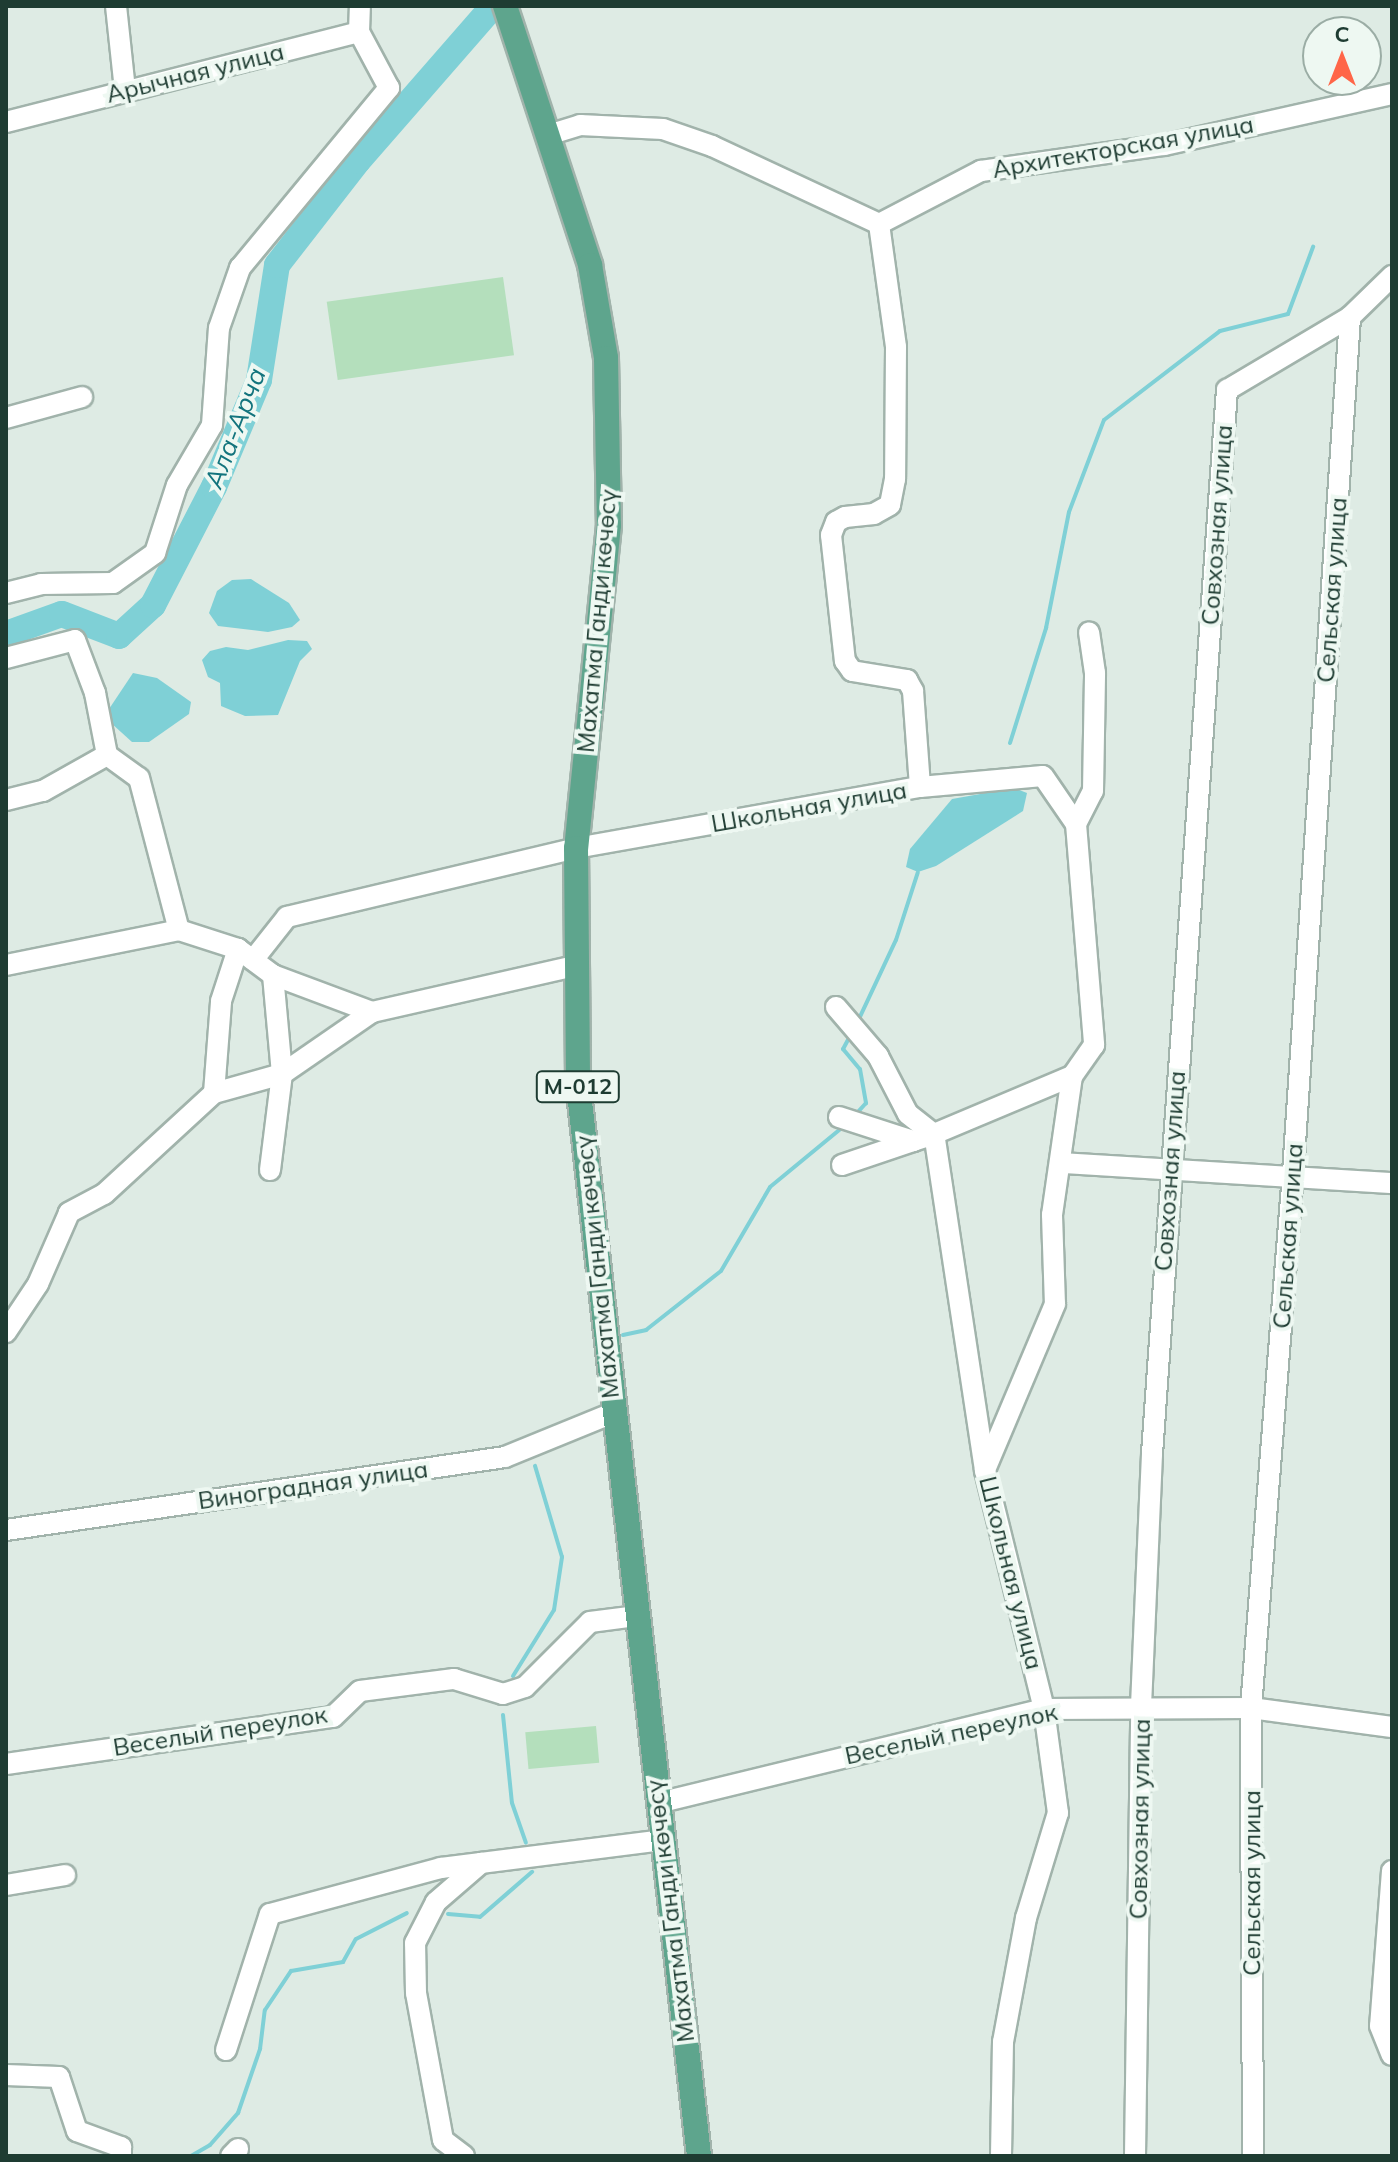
<!DOCTYPE html>
<html>
<head>
<meta charset="utf-8">
<style>
	body { margin:0 }
	#map { position:relative; width:1398px; height:2162px; overflow:hidden; background:#deebe4; font-family:Mulish,sans-serif }
	div>[style] { position:absolute }
	.green>* { inset:0; background:#b4dfbc; transform-origin:0 0 }
	.water>* { inset:0; background:#7fd0d6 }
	.stream>* { height:4px; margin:-2px; padding:0 2px; transform-origin:2px; border-radius:2px; background:#7fd0d6 }
	.river>* { height:26px; margin:-13px; padding:0 13px; transform-origin:13px; border-radius:13px; background:#7fd0d6 }
	.roads { filter:drop-shadow(2px 0 #a1b3ab) drop-shadow(-2px 0 #a1b3ab) drop-shadow(0 2px #a1b3ab) drop-shadow(0 -2px #a1b3ab) }
	.minor>* { height:20px; margin:-10px; padding:0 10px; transform-origin:10px; border-radius:10px; background:#fff }
	.major>* { height:24px; margin:-12px; padding:0 12px; transform-origin:12px; border-radius:12px; background:#5ea58d }
	span { translate:-50% -50%; white-space:nowrap; text-align:center; line-height:1.15; -webkit-text-stroke:8px #eef8f2; paint-order:stroke }
	.shield-label span { padding:2px 6px; background:#eef8f2; border:2px solid; border-radius:6px; -webkit-text-stroke-width:0 }
	.shield-label { font-size:22px; color:#1e3c32; font-weight:700 }
	.street-label { font-size:24px; color:#1e3c32 }
	.water-label { font-size:26px; color:#13747d; font-style:italic }
	.frame { position:absolute; inset:0; border:8px solid #1e3c32; pointer-events:none }
	.north { position:absolute; left:1302px; top:16px; width:80px; height:80px; box-sizing:border-box; background:#eef8f2; border:2px solid #9bada5; border-radius:50%; rotate:0deg; font-size:22px; font-weight:700; line-height:32px; text-align:center; color:#1e3c32 }
	.north::after { content:''; display:block; margin:auto; width:28px; height:36px; background:#ff6648; clip-path:polygon(50% 0,100% 100%,50% 72%,0 100%) }
</style>
</head>
<body>
<div id="map">
	<div class="green">
		<i style="left:503px;top:277px;width:79px;height:178px;rotate:82deg"></i>
		<i style="left:596px;top:1726px;width:37px;height:71px;rotate:85deg"></i>
	</div>
	<div class="water">
		<i style="clip-path:polygon(251px 579px,289px 603px,300px 620px,292px 627px,268px 632px,218px 626px,209px 613px,217px 591px,232px 580px)"></i>
		<i style="clip-path:polygon(288px 640px,307px 641px,312px 649px,300px 661px,278px 715px,245px 716px,221px 706px,220px 683px,208px 677px,202px 660px,210px 651px,226px 647px,248px 650px)"></i>
		<i style="clip-path:polygon(133px 673px,157px 678px,191px 702px,189px 714px,149px 742px,132px 742px,111px 723px,109px 709px)"></i>
		<i style="clip-path:polygon(1014px 788px,1027px 793px,1023px 811px,936px 866px,918px 872px,906px 867px,910px 849px,952px 799px)"></i>
	</div>
	<div class="stream">
		<i style="left:1010px;top:743px;width:121px;rotate:-72.6deg"></i>
		<i style="left:1046px;top:628px;width:118px;rotate:-78.8deg"></i>
		<i style="left:1069px;top:512px;width:98px;rotate:-69.2deg"></i>
		<i style="left:1104px;top:420px;width:146px;rotate:-37.5deg"></i>
		<i style="left:1220px;top:331px;width:70px;rotate:-14deg"></i>
		<i style="left:1288px;top:314px;width:72px;rotate:-69.5deg"></i>
		<i style="left:858px;top:1021px;width:89px;rotate:-64.9deg"></i>
		<i style="left:896px;top:940px;width:71px;rotate:-72.1deg"></i>
		<i style="left:850px;top:1036px;width:15px;rotate:118deg"></i>
		<i style="left:843px;top:1049px;width:26px;rotate:50deg"></i>
		<i style="left:860px;top:1069px;width:35px;rotate:80deg"></i>
		<i style="left:866px;top:1103px;width:15px;rotate:132deg"></i>
		<i style="left:623px;top:1335px;width:24px;rotate:-12deg"></i>
		<i style="left:646px;top:1330px;width:95px;rotate:-38.2deg"></i>
		<i style="left:721px;top:1271px;width:97px;rotate:-59.7deg"></i>
		<i style="left:770px;top:1187px;width:96px;rotate:-39.5deg"></i>
		<i style="left:513px;top:1676px;width:78px;rotate:-58.2deg"></i>
		<i style="left:554px;top:1610px;width:54px;rotate:-81.4deg"></i>
		<i style="left:562px;top:1557px;width:95px;rotate:-106.5deg"></i>
		<i style="left:503px;top:1715px;width:88px;rotate:84.2deg"></i>
		<i style="left:512px;top:1803px;width:42px;rotate:70.7deg"></i>
		<i style="left:448px;top:1914px;width:32px;rotate:5deg"></i>
		<i style="left:480px;top:1917px;width:69px;rotate:-40.9deg"></i>
		<i style="left:191px;top:2156px;width:22px;rotate:-30deg"></i>
		<i style="left:210px;top:2145px;width:43px;rotate:-48.8deg"></i>
		<i style="left:238px;top:2113px;width:68px;rotate:-71deg"></i>
		<i style="left:260px;top:2049px;width:39px;rotate:-83deg"></i>
		<i style="left:265px;top:2010px;width:47px;rotate:-56.3deg"></i>
		<i style="left:291px;top:1971px;width:53px;rotate:-9.8deg"></i>
		<i style="left:343px;top:1962px;width:26px;rotate:-61deg"></i>
		<i style="left:356px;top:1939px;width:57px;rotate:-27deg"></i>
	</div>
	<div class="river">
		<i style="left:6px;top:634px;width:59px;rotate:-19.7deg"></i>
		<i style="left:62px;top:614px;width:61px;rotate:21.1deg"></i>
		<i style="left:119px;top:636px;width:46px;rotate:-42.4deg"></i>
		<i style="left:153px;top:605px;width:133px;rotate:-62.7deg"></i>
		<i style="left:214px;top:487px;width:116px;rotate:-67.2deg"></i>
		<i style="left:259px;top:380px;width:116px;rotate:-81.1deg"></i>
		<i style="left:277px;top:265px;width:132px;rotate:-52.1deg"></i>
		<i style="left:358px;top:161px;width:206px;rotate:-48.9deg"></i>
	</div>
	<div class="roads">
		<div class="minor">
			<i style="left:116px;top:6px;width:84px;rotate:83.9deg"></i>
			<i style="left:6px;top:122px;width:364px;rotate:-14.3deg"></i>
			<i style="left:359px;top:32px;width:26px;rotate:-88deg"></i>
			<i style="left:548px;top:135px;width:34px;rotate:-17deg"></i>
			<i style="left:580px;top:125px;width:83px;rotate:2.8deg"></i>
			<i style="left:663px;top:129px;width:52px;rotate:19.1deg"></i>
			<i style="left:712px;top:146px;width:184px;rotate:25deg"></i>
			<i style="left:879px;top:224px;width:115px;rotate:-27.5deg"></i>
			<i style="left:981px;top:171px;width:185px;rotate:-8.1deg"></i>
			<i style="left:1164px;top:145px;width:234px;rotate:-12.6deg"></i>
			<i style="left:879px;top:224px;width:124px;rotate:82.1deg"></i>
			<i style="left:896px;top:347px;width:132px;rotate:90.4deg"></i>
			<i style="left:895px;top:479px;width:26px;rotate:101deg"></i>
			<i style="left:890px;top:505px;width:18px;rotate:151deg"></i>
			<i style="left:874px;top:514px;width:29px;rotate:174deg"></i>
			<i style="left:845px;top:517px;width:10px;rotate:151deg"></i>
			<i style="left:836px;top:522px;width:14px;rotate:111deg"></i>
			<i style="left:831px;top:535px;width:127px;rotate:83.7deg"></i>
			<i style="left:845px;top:661px;width:12px;rotate:55deg"></i>
			<i style="left:852px;top:671px;width:56px;rotate:9.3deg"></i>
			<i style="left:907px;top:680px;width:13px;rotate:61deg"></i>
			<i style="left:913px;top:691px;width:96px;rotate:85.8deg"></i>
			<i style="left:6px;top:418px;width:79px;rotate:-15.4deg"></i>
			<i style="left:6px;top:593px;width:36px;rotate:-14deg"></i>
			<i style="left:41px;top:584px;width:72px;rotate:-0.8deg"></i>
			<i style="left:113px;top:583px;width:52px;rotate:-35.5deg"></i>
			<i style="left:155px;top:553px;width:71px;rotate:-72.1deg"></i>
			<i style="left:177px;top:485px;width:69px;rotate:-59.7deg"></i>
			<i style="left:212px;top:425px;width:97px;rotate:-85.9deg"></i>
			<i style="left:219px;top:328px;width:64px;rotate:-70.7deg"></i>
			<i style="left:240px;top:268px;width:234px;rotate:-50.4deg"></i>
			<i style="left:389px;top:88px;width:64px;rotate:-118.2deg"></i>
			<i style="left:6px;top:658px;width:71px;rotate:-14.6deg"></i>
			<i style="left:75px;top:640px;width:57px;rotate:69.3deg"></i>
			<i style="left:95px;top:693px;width:63px;rotate:79deg"></i>
			<i style="left:107px;top:755px;width:39px;rotate:36deg"></i>
			<i style="left:139px;top:778px;width:157px;rotate:75.3deg"></i>
			<i style="left:6px;top:800px;width:38px;rotate:-14deg"></i>
			<i style="left:43px;top:791px;width:73px;rotate:-29.4deg"></i>
			<i style="left:1076px;top:824px;width:37px;rotate:-63deg"></i>
			<i style="left:1093px;top:791px;width:118px;rotate:-89deg"></i>
			<i style="left:1095px;top:673px;width:41px;rotate:-98.3deg"></i>
			<i style="left:253px;top:960px;width:55px;rotate:-51.7deg"></i>
			<i style="left:287px;top:917px;width:297px;rotate:-13.4deg"></i>
			<i style="left:576px;top:848px;width:349px;rotate:-10.1deg"></i>
			<i style="left:920px;top:787px;width:123px;rotate:-5.1deg"></i>
			<i style="left:1043px;top:776px;width:58px;rotate:55.5deg"></i>
			<i style="left:1076px;top:824px;width:222px;rotate:85.3deg"></i>
			<i style="left:1094px;top:1045px;width:38px;rotate:125deg"></i>
			<i style="left:1072px;top:1076px;width:140px;rotate:98.2deg"></i>
			<i style="left:1052px;top:1215px;width:89px;rotate:88.1deg"></i>
			<i style="left:1055px;top:1304px;width:180px;rotate:112.9deg"></i>
			<i style="left:6px;top:965px;width:177px;rotate:-11.4deg"></i>
			<i style="left:179px;top:930px;width:62px;rotate:17.9deg"></i>
			<i style="left:238px;top:949px;width:44px;rotate:36.6deg"></i>
			<i style="left:273px;top:975px;width:99px;rotate:84.8deg"></i>
			<i style="left:282px;top:1074px;width:71px;rotate:164.4deg"></i>
			<i style="left:214px;top:1093px;width:149px;rotate:137.4deg"></i>
			<i style="left:104px;top:1194px;width:40px;rotate:152deg"></i>
			<i style="left:69px;top:1213px;width:77px;rotate:113.6deg"></i>
			<i style="left:38px;top:1284px;width:58px;rotate:123.7deg"></i>
			<i style="left:273px;top:975px;width:106px;rotate:20.5deg"></i>
			<i style="left:836px;top:1007px;width:65px;rotate:49.4deg"></i>
			<i style="left:878px;top:1056px;width:65px;rotate:62.7deg"></i>
			<i style="left:908px;top:1114px;width:33px;rotate:38deg"></i>
			<i style="left:214px;top:1093px;width:92px;rotate:-85.6deg"></i>
			<i style="left:221px;top:1001px;width:55px;rotate:-71.9deg"></i>
			<i style="left:839px;top:1117px;width:78px;rotate:18deg"></i>
			<i style="left:913px;top:1141px;width:22px;rotate:-18deg"></i>
			<i style="left:1062px;top:1163px;width:331px;rotate:3.5deg"></i>
			<i style="left:842px;top:1165px;width:75px;rotate:-18.7deg"></i>
			<i style="left:270px;top:1170px;width:97px;rotate:-82.9deg"></i>
			<i style="left:282px;top:1074px;width:109px;rotate:-34.6deg"></i>
			<i style="left:372px;top:1012px;width:208px;rotate:-12.8deg"></i>
			<i style="left:6px;top:1530px;width:504px;rotate:-8.32deg"></i>
			<i style="left:505px;top:1457px;width:117px;rotate:-22.2deg"></i>
			<i style="left:6px;top:1764px;width:330px;rotate:-8.2deg"></i>
			<i style="left:333px;top:1717px;width:37px;rotate:-44deg"></i>
			<i style="left:360px;top:1691px;width:95px;rotate:-7.3deg"></i>
			<i style="left:454px;top:1679px;width:51px;rotate:17deg"></i>
			<i style="left:503px;top:1694px;width:23px;rotate:-18deg"></i>
			<i style="left:525px;top:1687px;width:92px;rotate:-45deg"></i>
			<i style="left:590px;top:1622px;width:46px;rotate:-7.4deg"></i>
			<i style="left:658px;top:1803px;width:397px;rotate:-13.7deg"></i>
			<i style="left:1044px;top:1709px;width:207px;rotate:-0.3deg"></i>
			<i style="left:1251px;top:1708px;width:142px;rotate:7.7deg"></i>
			<i style="left:1392px;top:1871px;width:155px;rotate:94.4deg"></i>
			<i style="left:1380px;top:2026px;width:31px;rotate:68deg"></i>
			<i style="left:6px;top:1885px;width:60px;rotate:-9.6deg"></i>
			<i style="left:226px;top:2050px;width:143px;rotate:-72.1deg"></i>
			<i style="left:270px;top:1914px;width:177px;rotate:-15.1deg"></i>
			<i style="left:441px;top:1868px;width:223px;rotate:-7.2deg"></i>
			<i style="left:6px;top:2075px;width:53px;rotate:2.2deg"></i>
			<i style="left:59px;top:2077px;width:57px;rotate:71.6deg"></i>
			<i style="left:77px;top:2131px;width:47px;rotate:20deg"></i>
			<i style="left:121px;top:2147px;width:9px;rotate:90deg"></i>
			<i style="left:231px;top:2156px;width:10px;rotate:-45deg"></i>
			<i style="left:464px;top:2156px;width:26px;rotate:-143deg"></i>
			<i style="left:443px;top:2140px;width:149px;rotate:-100.4deg"></i>
			<i style="left:416px;top:1993px;width:50px;rotate:-91.1deg"></i>
			<i style="left:415px;top:1943px;width:46px;rotate:-62.9deg"></i>
			<i style="left:436px;top:1902px;width:60px;rotate:-40.9deg"></i>
			<i style="left:1001px;top:2156px;width:114px;rotate:-89deg"></i>
			<i style="left:1003px;top:2042px;width:126px;rotate:-79.5deg"></i>
			<i style="left:1026px;top:1918px;width:110px;rotate:-73.1deg"></i>
			<i style="left:1058px;top:1813px;width:105px;rotate:-97.7deg"></i>
			<i style="left:1044px;top:1709px;width:246px;rotate:-103.9deg"></i>
			<i style="left:985px;top:1470px;width:340px;rotate:-98.6deg"></i>
			<i style="left:934px;top:1134px;width:150px;rotate:-22.8deg"></i>
			<i style="left:1135px;top:2156px;width:450px;rotate:-89.2deg"></i>
			<i style="left:1141px;top:1706px;width:252px;rotate:-87.5deg"></i>
			<i style="left:1152px;top:1454px;width:1067px;rotate:-85.97deg"></i>
			<i style="left:1227px;top:390px;width:143px;rotate:-30.7deg"></i>
			<i style="left:1350px;top:317px;width:59px;rotate:-44.3deg"></i>
			<i style="left:1253px;top:2156px;width:448px;rotate:-90.3deg"></i>
			<i style="left:1251px;top:1708px;width:537px;rotate:-85.51deg"></i>
			<i style="left:1293px;top:1173px;width:858px;rotate:-86.19deg"></i>
		</div>
		<div class="major">
			<i style="left:505px;top:6px;width:273px;rotate:71.8deg"></i>
			<i style="left:590px;top:265px;width:94px;rotate:80.2deg"></i>
			<i style="left:606px;top:358px;width:167px;rotate:89deg"></i>
			<i style="left:609px;top:525px;width:325px;rotate:95.8deg"></i>
			<i style="left:576px;top:848px;width:236px;rotate:89.5deg"></i>
			<i style="left:578px;top:1084px;width:1079px;rotate:83.56deg"></i>
		</div>
	</div>
	<div class="shield-label">
		<span style="left:578px;top:1087px">М-012</span>
	</div>
	<div class="street-label">
		<span style="left:195px;top:73px;rotate:-14deg">Арычная улица</span>
		<span style="left:1123px;top:147px;rotate:-10deg">Архитекторская улица</span>
		<span style="left:1217px;top:525px;rotate:-86deg">Совхозная улица</span>
		<span style="left:1332px;top:590px;rotate:-86deg">Сельская улица</span>
		<span style="left:597px;top:621px;rotate:-85deg">Махатма Ганди көчөсү</span>
		<span style="left:809px;top:807px;rotate:-10deg">Школьная улица</span>
		<span style="left:1170px;top:1171px;rotate:-86deg">Совхозная улица</span>
		<span style="left:1288px;top:1236px;rotate:-86deg">Сельская улица</span>
		<span style="left:597px;top:1267px;rotate:-96deg">Махатма Ганди көчөсү</span>
		<span style="left:313px;top:1485px;rotate:-8deg">Виноградная улица</span>
		<span style="left:1011px;top:1573px;rotate:76deg">Школьная улица</span>
		<span style="left:220px;top:1731px;rotate:-9deg">Веселый переулок</span>
		<span style="left:951px;top:1734px;rotate:-12deg">Веселый переулок</span>
		<span style="left:1140px;top:1819px;rotate:-89deg">Совхозная улица</span>
		<span style="left:1252px;top:1883px;rotate:-90deg">Сельская улица</span>
		<span style="left:670px;top:1911px;rotate:-97deg">Махатма Ганди көчөсү</span>
	</div>
	<div class="water-label">
		<span style="left:235px;top:428px;rotate:-69deg">Ала-Арча</span>
	</div>
	<div class="frame"></div>
	<div class="north">С</div>
</div>
</body>
</html>
